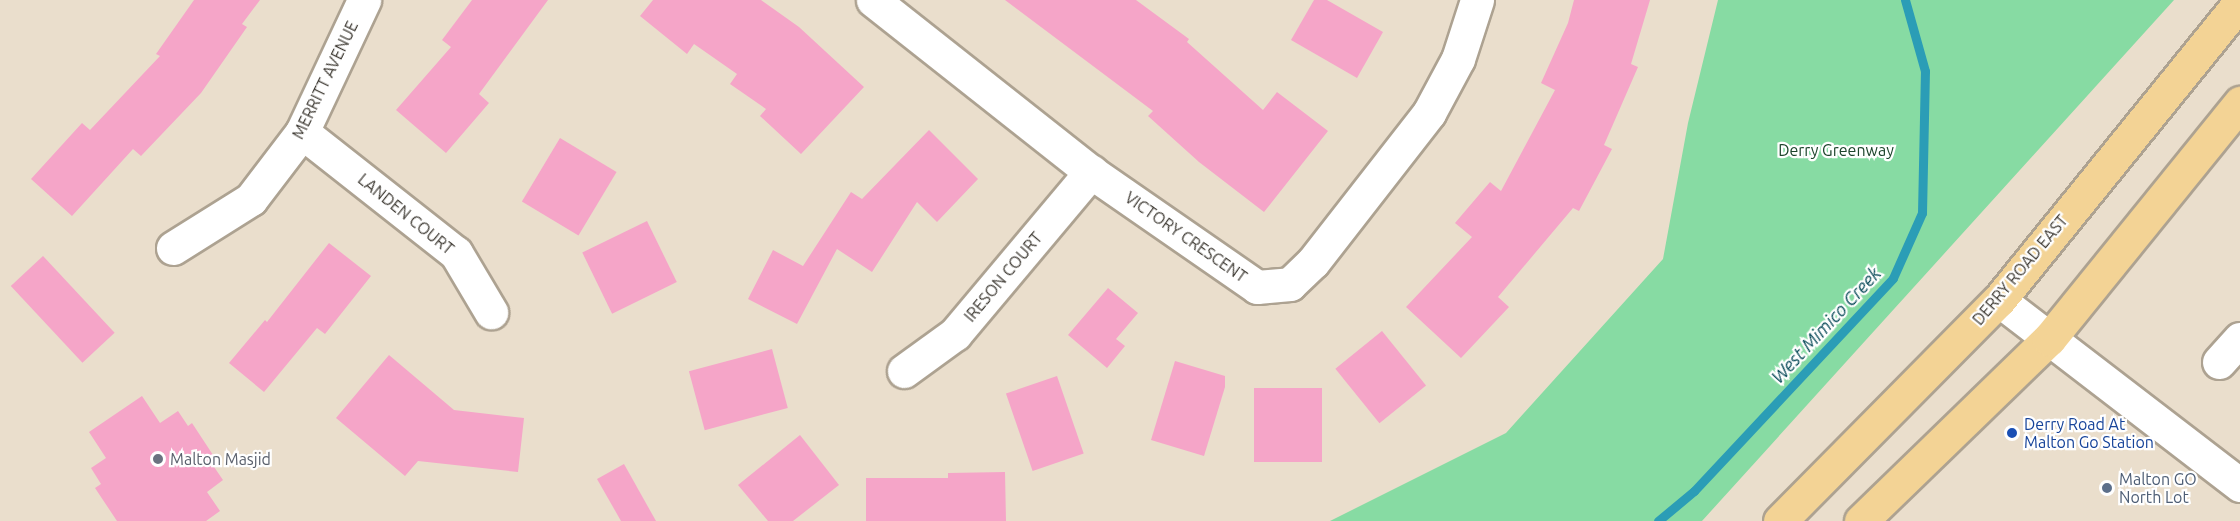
<!DOCTYPE html>
<html>
<head>
<meta charset="utf-8">
<style>
	body { margin:0 }
	#map { position:relative; width:2240px; height:521px; overflow:hidden; background:#eadecc; font-family:Ubuntu,sans-serif }
	div>[style] { position:absolute }
	.green>* { inset:0; background:#87dba3 }
	.stream>* { height:9px; margin:-4.5px; padding:0 4.5px; transform-origin:4.5px; border-radius:4.5px; background:#2b9db6 }
	.building>* { inset:0; background:#f5a5c8; transform-origin:0 0 }
	.roads { filter:drop-shadow(2px 0 #ada291) drop-shadow(-2px 0 #ada291) drop-shadow(0 2px #ada291) drop-shadow(0 -2px #ada291) }
	.minor>* { height:33px; margin:-16.5px; padding:0 16.5px; transform-origin:16.5px; border-radius:16.5px; background:#fff }
	.major>* { height:33px; margin:-16.5px; padding:0 16.5px; transform-origin:16.5px; border-radius:16.5px; background:#f3d395 }
	.dots>* { width:16px; height:16px; translate:-50% -50%; box-sizing:border-box; border:3px solid #fff; border-radius:50% }
	span { translate:-50% -50%; white-space:nowrap; text-align:center; line-height:1.15; -webkit-text-stroke:4.5px #fff; paint-order:stroke }
	.street-label { font-size:16px; color:#3d3932 }
	.park-label { font-size:16px; color:#1d452c }
	.transit-label { font-size:16px; color:#164399 }
	.left { translate:0 -50%; text-align:left }
	.worship-label { font-size:16px; color:#5b616d }
	.service-label { font-size:16px; color:#4e5e75 }
	.water-label { font-size:18px; color:#074957; font-style:italic }
</style>
</head>
<body>
<div id="map">
	<div class="green">
		<i style="clip-path:polygon(1718px 0,2174px 0,1702px 521px,1330px 521px,1506px 433px,1663px 259px,1688px 123px)"></i>
	</div>
	<div class="stream">
		<i style="left:1658px;top:521px;width:47px;rotate:-39.8deg"></i>
		<i style="left:1694px;top:491px;width:291px;rotate:-46.9deg"></i>
		<i style="left:1893px;top:278px;width:71px;rotate:-66deg"></i>
		<i style="left:1922px;top:213px;width:142px;rotate:-88.8deg"></i>
		<i style="left:1925px;top:71px;width:74px;rotate:-105.7deg"></i>
	</div>
	<div class="building">
		<i style="clip-path:polygon(194px 0,260px 0,242px 24px,247px 27px,201px 93px,141px 156px,133px 149px,72px 216px,31px 179px,82px 123px,90px 130px,160px 56px,156px 54px)"></i>
		<i style="clip-path:polygon(472px 0,548px 0,479px 94px,489px 103px,446px 153px,396px 110px,451px 47px,442px 40px)"></i>
		<i style="clip-path:polygon(653px 0,761px 0,799px 27px,864px 87px,801px 154px,760px 116px,766px 109px,730px 84px,737px 74px,694px 44px,687px 54px,640px 16px)"></i>
		<i style="clip-path:polygon(1005px 0,1136px 0,1189px 39px,1187px 42px,1263px 110px,1277px 92px,1328px 131px,1264px 212px,1199px 162px,1148px 116px,1153px 111px)"></i>
		<i style="clip-path:polygon(1314px 0,1327px 0,1383px 32px,1357px 78px,1291px 40px)"></i>
		<i style="clip-path:polygon(1574px 0,1650px 0,1631px 64px,1638px 67px,1604px 145px,1612px 149px,1579px 211px,1573px 208px,1498px 297px,1509px 307px,1461px 358px,1406px 307px,1472px 237px,1455px 223px,1490px 182px,1501px 191px,1555px 90px,1541px 83px,1568px 23px)"></i>
		<i style="clip-path:polygon(929px 130px,978px 179px,937px 222px,917px 202px,872px 272px,837px 249px,797px 324px,748px 299px,773px 250px,803px 266px,851px 192px,862px 199px)"></i>
		<i style="left:560px;top:138px;width:66px;height:74px;rotate:31deg"></i>
		<i style="left:647px;top:221px;width:68px;height:72px;rotate:64deg"></i>
		<i style="clip-path:polygon(329px 243px,371px 276px,325px 334px,317px 328px,264px 392px,229px 363px,265px 320px,267px 322px)"></i>
		<i style="left:43px;top:256px;width:105px;height:44px;rotate:47deg"></i>
		<i style="clip-path:polygon(1108px 288px,1138px 313px,1116px 339px,1125px 346px,1107px 368px,1068px 335px)"></i>
		<i style="left:1382px;top:331px;width:70px;height:60px;rotate:51deg"></i>
		<i style="left:772px;top:349px;width:61px;height:86px;rotate:75deg"></i>
		<i style="clip-path:polygon(389px 355px,454px 410px,524px 418px,518px 472px,418px 461px,405px 476px,336px 418px)"></i>
		<i style="clip-path:polygon(1175px 361px,1225px 376px,1225px 387px,1204px 456px,1151px 440px)"></i>
		<i style="left:1057px;top:376px;width:82px;height:54px;rotate:71deg"></i>
		<i style="left:1254px;top:388px;width:68px;height:74px"></i>
		<i style="clip-path:polygon(142px 396px,160px 423px,178px 411px,188px 426px,192px 423px,215px 458px,210px 461px,223px 480px,207px 492px,220px 511px,206px 521px,117px 521px,95px 488px,101px 484px,91px 468px,106px 458px,89px 432px)"></i>
		<i style="clip-path:polygon(800px 435px,839px 485px,793px 521px,768px 521px,738px 485px)"></i>
		<i style="clip-path:polygon(624px 464px,656px 521px,621px 521px,597px 479px)"></i>
		<i style="clip-path:polygon(1005px 472px,1006px 521px,866px 521px,866px 478px,948px 478px,948px 473px)"></i>
	</div>
	<div class="roads">
		<div class="minor">
			<i style="left:873px;top:0;width:278px;rotate:38.3deg"></i>
			<i style="left:1091px;top:172px;width:202px;rotate:34.7deg"></i>
			<i style="left:1257px;top:287px;width:33px;rotate:-5deg"></i>
			<i style="left:1290px;top:284px;width:32px;rotate:-44deg"></i>
			<i style="left:1313px;top:262px;width:189px;rotate:-52.1deg"></i>
			<i style="left:1429px;top:113px;width:61px;rotate:-61.8deg"></i>
			<i style="left:1458px;top:59px;width:62px;rotate:-72.1deg"></i>
			<i style="left:302px;top:132px;width:196px;rotate:38.2deg"></i>
			<i style="left:456px;top:253px;width:69px;rotate:59.3deg"></i>
			<i style="left:173px;top:248px;width:92px;rotate:-32.1deg"></i>
			<i style="left:251px;top:199px;width:84px;rotate:-52.7deg"></i>
			<i style="left:302px;top:132px;width:146px;rotate:-64.8deg"></i>
			<i style="left:1999px;top:300px;width:304px;rotate:37.5deg"></i>
			<i style="left:2219px;top:362px;width:31px;rotate:-48deg"></i>
			<i style="left:904px;top:371px;width:63px;rotate:-36deg"></i>
			<i style="left:955px;top:334px;width:212px;rotate:-50deg"></i>
		</div>
		<div class="major">
			<i style="left:1780px;top:521px;width:311px;rotate:-45.3deg"></i>
			<i style="left:1999px;top:300px;width:383px;rotate:-51deg"></i>
			<i style="left:1861px;top:521px;width:262px;rotate:-44.1deg"></i>
			<i style="left:2049px;top:339px;width:304px;rotate:-51deg"></i>
		</div>
	</div>
	<div class="dots">
		<i style="left:2012px;top:433px;background:#1a4fb4"></i>
		<i style="left:158px;top:459px;background:#6b7280"></i>
		<i style="left:2107px;top:488px;background:#5c6f8a"></i>
	</div>
	<div class="street-label">
		<span style="left:325px;top:80px;rotate:-64deg">MERRITT AVENUE</span>
		<span style="left:406px;top:214px;rotate:39deg">LANDEN COURT</span>
		<span style="left:1186px;top:237px;rotate:35deg">VICTORY CRESCENT</span>
		<span style="left:2020px;top:270px;rotate:-50deg">DERRY ROAD EAST</span>
		<span style="left:1003px;top:277px;rotate:-50deg">IRESON COURT</span>
	</div>
	<div class="park-label">
		<span style="left:1836px;top:150px">Derry Greenway</span>
	</div>
	<div class="transit-label">
		<span class="left" style="left:2024px;top:433px">Derry Road At<br>Malton Go Station</span>
	</div>
	<div class="worship-label">
		<span class="left" style="left:170px;top:459px">Malton Masjid</span>
	</div>
	<div class="service-label">
		<span class="left" style="left:2119px;top:488px">Malton GO<br>North Lot</span>
	</div>
	<div class="water-label">
		<span style="left:1826px;top:325px;rotate:-47deg">West Mimico Creek</span>
	</div>
</div>
</body>
</html>
